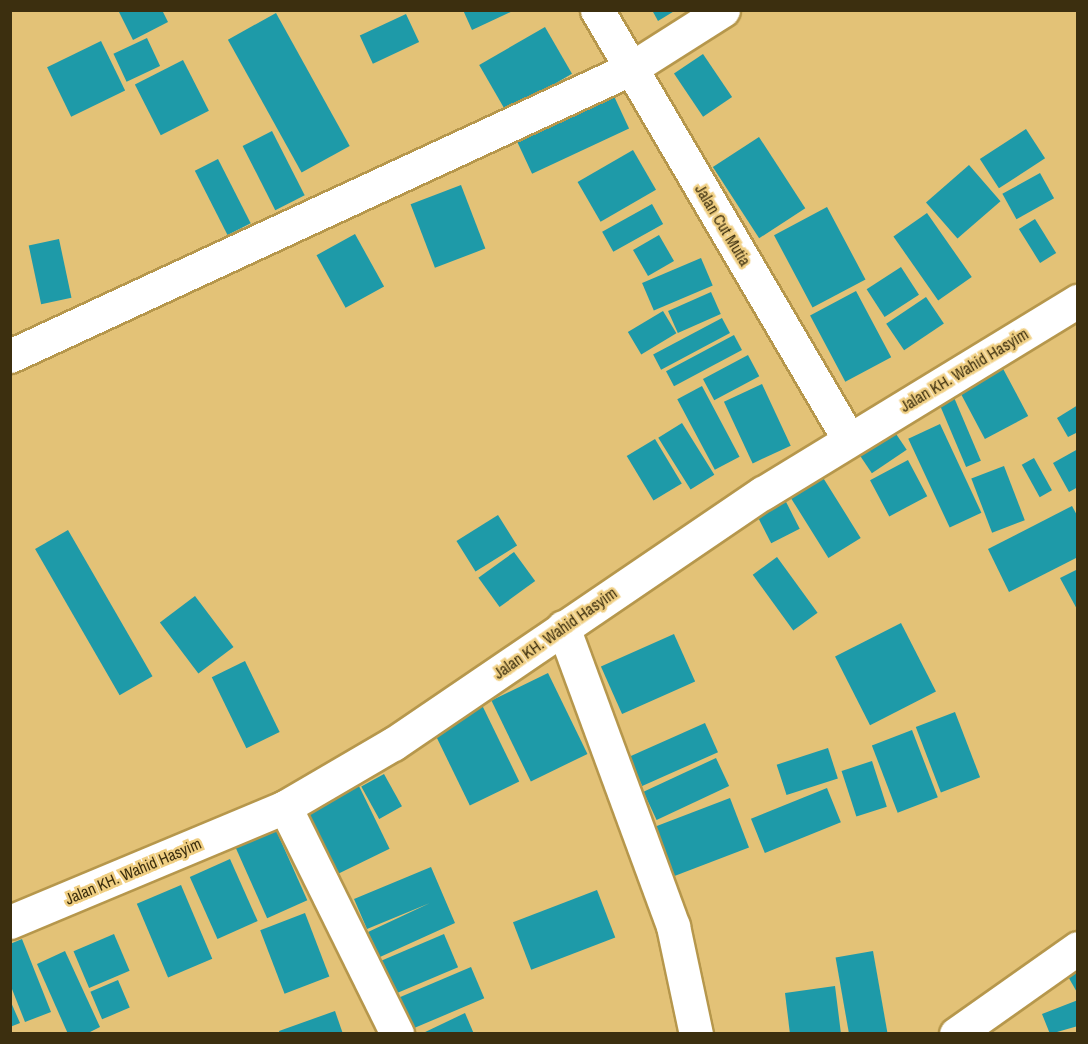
<!DOCTYPE html>
<html>
<head>
<meta charset="utf-8">
<style>
	body { margin:0 }
	#map { position:relative; width:1088px; height:1044px; overflow:hidden; background:#e3c277; font-family:"Archivo Narrow",sans-serif }
	div>[style] { position:absolute }
	.building>* { inset:0; background:#1e9aa8; transform-origin:0 0 }
	.roads { filter:drop-shadow(2px 0 #b6974c) drop-shadow(-2px 0 #b6974c) drop-shadow(0 2px #b6974c) drop-shadow(0 -2px #b6974c) }
	.minor>* { height:33px; margin:-16.5px; padding:0 16.5px; transform-origin:16.5px; border-radius:16.5px; background:#fff }
	span { translate:-50% -50%; white-space:nowrap; text-align:center; line-height:1.15; -webkit-text-stroke:5px #f0cf83; paint-order:stroke }
	.street-label { font-size:16px; color:#3c2f0f }
	.frame { position:absolute; inset:0; border:12px solid #3c2f0f; pointer-events:none }
</style>
</head>
<body>
<div id="map">
	<div class="building">
		<i style="clip-path:polygon(118px 10px,162px 10px,168px 22px,133px 40px)"></i>
		<i style="clip-path:polygon(463px 10px,515px 10px,472px 30px)"></i>
		<i style="clip-path:polygon(652px 10px,676px 10px,658px 21px)"></i>
		<i style="left:276px;top:13px;width:152px;height:55px;rotate:61deg"></i>
		<i style="left:406px;top:14px;width:31px;height:51px;rotate:65deg"></i>
		<i style="left:545px;top:27px;width:54px;height:76px;rotate:60deg"></i>
		<i style="left:147px;top:38px;width:31px;height:37px;rotate:65deg"></i>
		<i style="left:101px;top:41px;width:55px;height:60px;rotate:64deg"></i>
		<i style="left:703px;top:54px;width:52px;height:35px;rotate:56deg"></i>
		<i style="left:183px;top:60px;width:57px;height:54px;rotate:63deg"></i>
		<i style="left:613px;top:94px;width:38px;height:107px;rotate:65deg"></i>
		<i style="left:1026px;top:129px;width:35px;height:55px;rotate:57deg"></i>
		<i style="left:272px;top:131px;width:72px;height:33px;rotate:63deg"></i>
		<i style="left:759px;top:137px;width:85px;height:55px;rotate:57deg"></i>
		<i style="left:633px;top:150px;width:46px;height:64px;rotate:60deg"></i>
		<i style="left:218px;top:159px;width:72px;height:26px;rotate:63deg"></i>
		<i style="left:969px;top:165px;width:48px;height:57px;rotate:49deg"></i>
		<i style="left:1040px;top:173px;width:29px;height:43px;rotate:61deg"></i>
		<i style="left:461px;top:185px;width:68px;height:54px;rotate:69deg"></i>
		<i style="left:652px;top:204px;width:23px;height:57px;rotate:61deg"></i>
		<i style="left:827px;top:207px;width:82px;height:60px;rotate:62deg"></i>
		<i style="left:927px;top:213px;width:78px;height:41px;rotate:55deg"></i>
		<i style="left:1035px;top:219px;width:40px;height:19px;rotate:58deg"></i>
		<i style="left:355px;top:234px;width:60px;height:44px;rotate:61deg"></i>
		<i style="left:659px;top:235px;width:30px;height:30px;rotate:60deg"></i>
		<i style="left:59px;top:239px;width:60px;height:31px;rotate:78deg"></i>
		<i style="left:701px;top:258px;width:30px;height:64px;rotate:67deg"></i>
		<i style="left:901px;top:267px;width:33px;height:41px;rotate:57deg"></i>
		<i style="left:856px;top:291px;width:75px;height:52px;rotate:62deg"></i>
		<i style="left:711px;top:292px;width:24px;height:47px;rotate:66deg"></i>
		<i style="left:926px;top:297px;width:32px;height:48px;rotate:56deg"></i>
		<i style="left:663px;top:311px;width:26px;height:41px;rotate:59deg"></i>
		<i style="left:722px;top:318px;width:17px;height:78px;rotate:62deg"></i>
		<i style="left:734px;top:335px;width:17px;height:77px;rotate:62deg"></i>
		<i style="left:748px;top:355px;width:24px;height:51px;rotate:62deg"></i>
		<i style="left:1000px;top:363px;width:60px;height:49px;rotate:62deg"></i>
		<i style="left:762px;top:384px;width:68px;height:42px;rotate:65deg"></i>
		<i style="left:702px;top:386px;width:80px;height:28px;rotate:62deg"></i>
		<i style="left:950px;top:388px;width:79px;height:16px;rotate:67deg"></i>
		<i style="clip-path:polygon(1078px 405px,1078px 432px,1068px 437px,1057px 418px)"></i>
		<i style="left:886px;top:419px;width:37px;height:42px;rotate:56deg"></i>
		<i style="left:682px;top:423px;width:61px;height:28px;rotate:58deg"></i>
		<i style="left:940px;top:424px;width:98px;height:35px;rotate:65deg"></i>
		<i style="left:655px;top:439px;width:52px;height:33px;rotate:59deg"></i>
		<i style="clip-path:polygon(1078px 449px,1078px 487px,1069px 492px,1053px 463px)"></i>
		<i style="left:1034px;top:458px;width:37px;height:14px;rotate:61deg"></i>
		<i style="left:908px;top:460px;width:41px;height:43px;rotate:62deg"></i>
		<i style="left:1004px;top:466px;width:58px;height:35px;rotate:69deg"></i>
		<i style="left:822px;top:476px;width:73px;height:38px;rotate:58deg"></i>
		<i style="left:782px;top:494px;width:39px;height:32px;rotate:63deg"></i>
		<i style="clip-path:polygon(1072px 506px,1078px 517px,1078px 557px,1009px 592px,988px 549px)"></i>
		<i style="left:498px;top:515px;width:36px;height:49px;rotate:58deg"></i>
		<i style="left:68px;top:530px;width:169px;height:38px;rotate:60deg"></i>
		<i style="left:514px;top:552px;width:36px;height:44px;rotate:54deg"></i>
		<i style="left:777px;top:557px;width:69px;height:30px;rotate:54deg"></i>
		<i style="clip-path:polygon(1078px 569px,1078px 611px,1060px 578px)"></i>
		<i style="left:195px;top:596px;width:64px;height:44px;rotate:53deg"></i>
		<i style="left:901px;top:623px;width:77px;height:74px;rotate:63deg"></i>
		<i style="left:674px;top:634px;width:52px;height:80px;rotate:66deg"></i>
		<i style="left:245px;top:661px;width:79px;height:37px;rotate:64deg"></i>
		<i style="left:548px;top:673px;width:90px;height:63px;rotate:64deg"></i>
		<i style="left:482px;top:705px;width:85px;height:55px;rotate:64deg"></i>
		<i style="left:955px;top:712px;width:70px;height:42px;rotate:69deg"></i>
		<i style="left:705px;top:723px;width:32px;height:83px;rotate:66deg"></i>
		<i style="left:912px;top:730px;width:72px;height:43px;rotate:69deg"></i>
		<i style="left:828px;top:748px;width:32px;height:54px;rotate:72deg"></i>
		<i style="left:716px;top:758px;width:31px;height:80px;rotate:65deg"></i>
		<i style="left:872px;top:761px;width:48px;height:32px;rotate:72deg"></i>
		<i style="left:384px;top:774px;width:37px;height:26px;rotate:61deg"></i>
		<i style="left:358px;top:784px;width:72px;height:64px;rotate:64deg"></i>
		<i style="left:827px;top:788px;width:37px;height:82px;rotate:68deg"></i>
		<i style="left:730px;top:798px;width:53px;height:84px;rotate:69deg"></i>
		<i style="left:276px;top:830px;width:77px;height:44px;rotate:66deg"></i>
		<i style="left:230px;top:859px;width:68px;height:44px;rotate:66deg"></i>
		<i style="clip-path:polygon(431px 867px,455px 923px,380px 957px,368px 932px,430px 903px,367px 929px,354px 899px)"></i>
		<i style="left:181px;top:885px;width:80px;height:48px;rotate:67deg"></i>
		<i style="left:597px;top:890px;width:51px;height:90px;rotate:69deg"></i>
		<i style="left:305px;top:913px;width:68px;height:48px;rotate:69deg"></i>
		<i style="left:114px;top:934px;width:40px;height:44px;rotate:67deg"></i>
		<i style="left:444px;top:934px;width:36px;height:81px;rotate:67deg"></i>
		<i style="clip-path:polygon(22px 939px,51px 1012px,25px 1022px,10px 984px,10px 944px)"></i>
		<i style="clip-path:polygon(65px 951px,100px 1027px,86px 1034px,68px 1034px,37px 964px)"></i>
		<i style="left:873px;top:951px;width:84px;height:38px;rotate:80deg"></i>
		<i style="left:471px;top:967px;width:34px;height:80px;rotate:67deg"></i>
		<i style="clip-path:polygon(1078px 967px,1078px 994px,1066px 973px)"></i>
		<i style="left:118px;top:980px;width:30px;height:30px;rotate:67deg"></i>
		<i style="clip-path:polygon(835px 986px,841px 1034px,790px 1034px,785px 993px)"></i>
		<i style="clip-path:polygon(10px 1000px,20px 1023px,10px 1027px)"></i>
		<i style="clip-path:polygon(1078px 1000px,1078px 1026px,1050px 1034px,1042px 1014px)"></i>
		<i style="clip-path:polygon(335px 1011px,343px 1034px,280px 1034px,279px 1031px)"></i>
		<i style="clip-path:polygon(465px 1013px,474px 1034px,421px 1034px)"></i>
	</div>
	<div class="roads">
		<div class="minor">
			<i style="left:597px;top:10px;width:498px;rotate:59.6deg"></i>
			<i style="left:10px;top:356px;width:683px;rotate:-24.84deg"></i>
			<i style="left:630px;top:69px;width:110px;rotate:-32.4deg"></i>
			<i style="left:563px;top:627px;width:319px;rotate:69.8deg"></i>
			<i style="left:673px;top:926px;width:110px;rotate:78deg"></i>
			<i style="left:285px;top:807px;width:253px;rotate:63.7deg"></i>
			<i style="left:10px;top:922px;width:298px;rotate:-22.7deg"></i>
			<i style="left:285px;top:807px;width:125px;rotate:-30.3deg"></i>
			<i style="left:393px;top:744px;width:447px;rotate:-34.2deg"></i>
			<i style="left:763px;top:493px;width:369px;rotate:-31.4deg"></i>
			<i style="left:956px;top:1034px;width:149px;rotate:-35.2deg"></i>
		</div>
	</div>
	<div class="street-label">
		<span style="left:723px;top:225px;rotate:59deg">Jalan Cut Mutia</span>
		<span style="left:964px;top:370px;rotate:-31deg">Jalan KH. Wahid Hasyim</span>
		<span style="left:555px;top:633px;rotate:-35deg">Jalan KH. Wahid Hasyim</span>
		<span style="left:133px;top:871px;rotate:-23deg">Jalan KH. Wahid Hasyim</span>
	</div>
	<div class="frame"></div>
</div>
</body>
</html>
